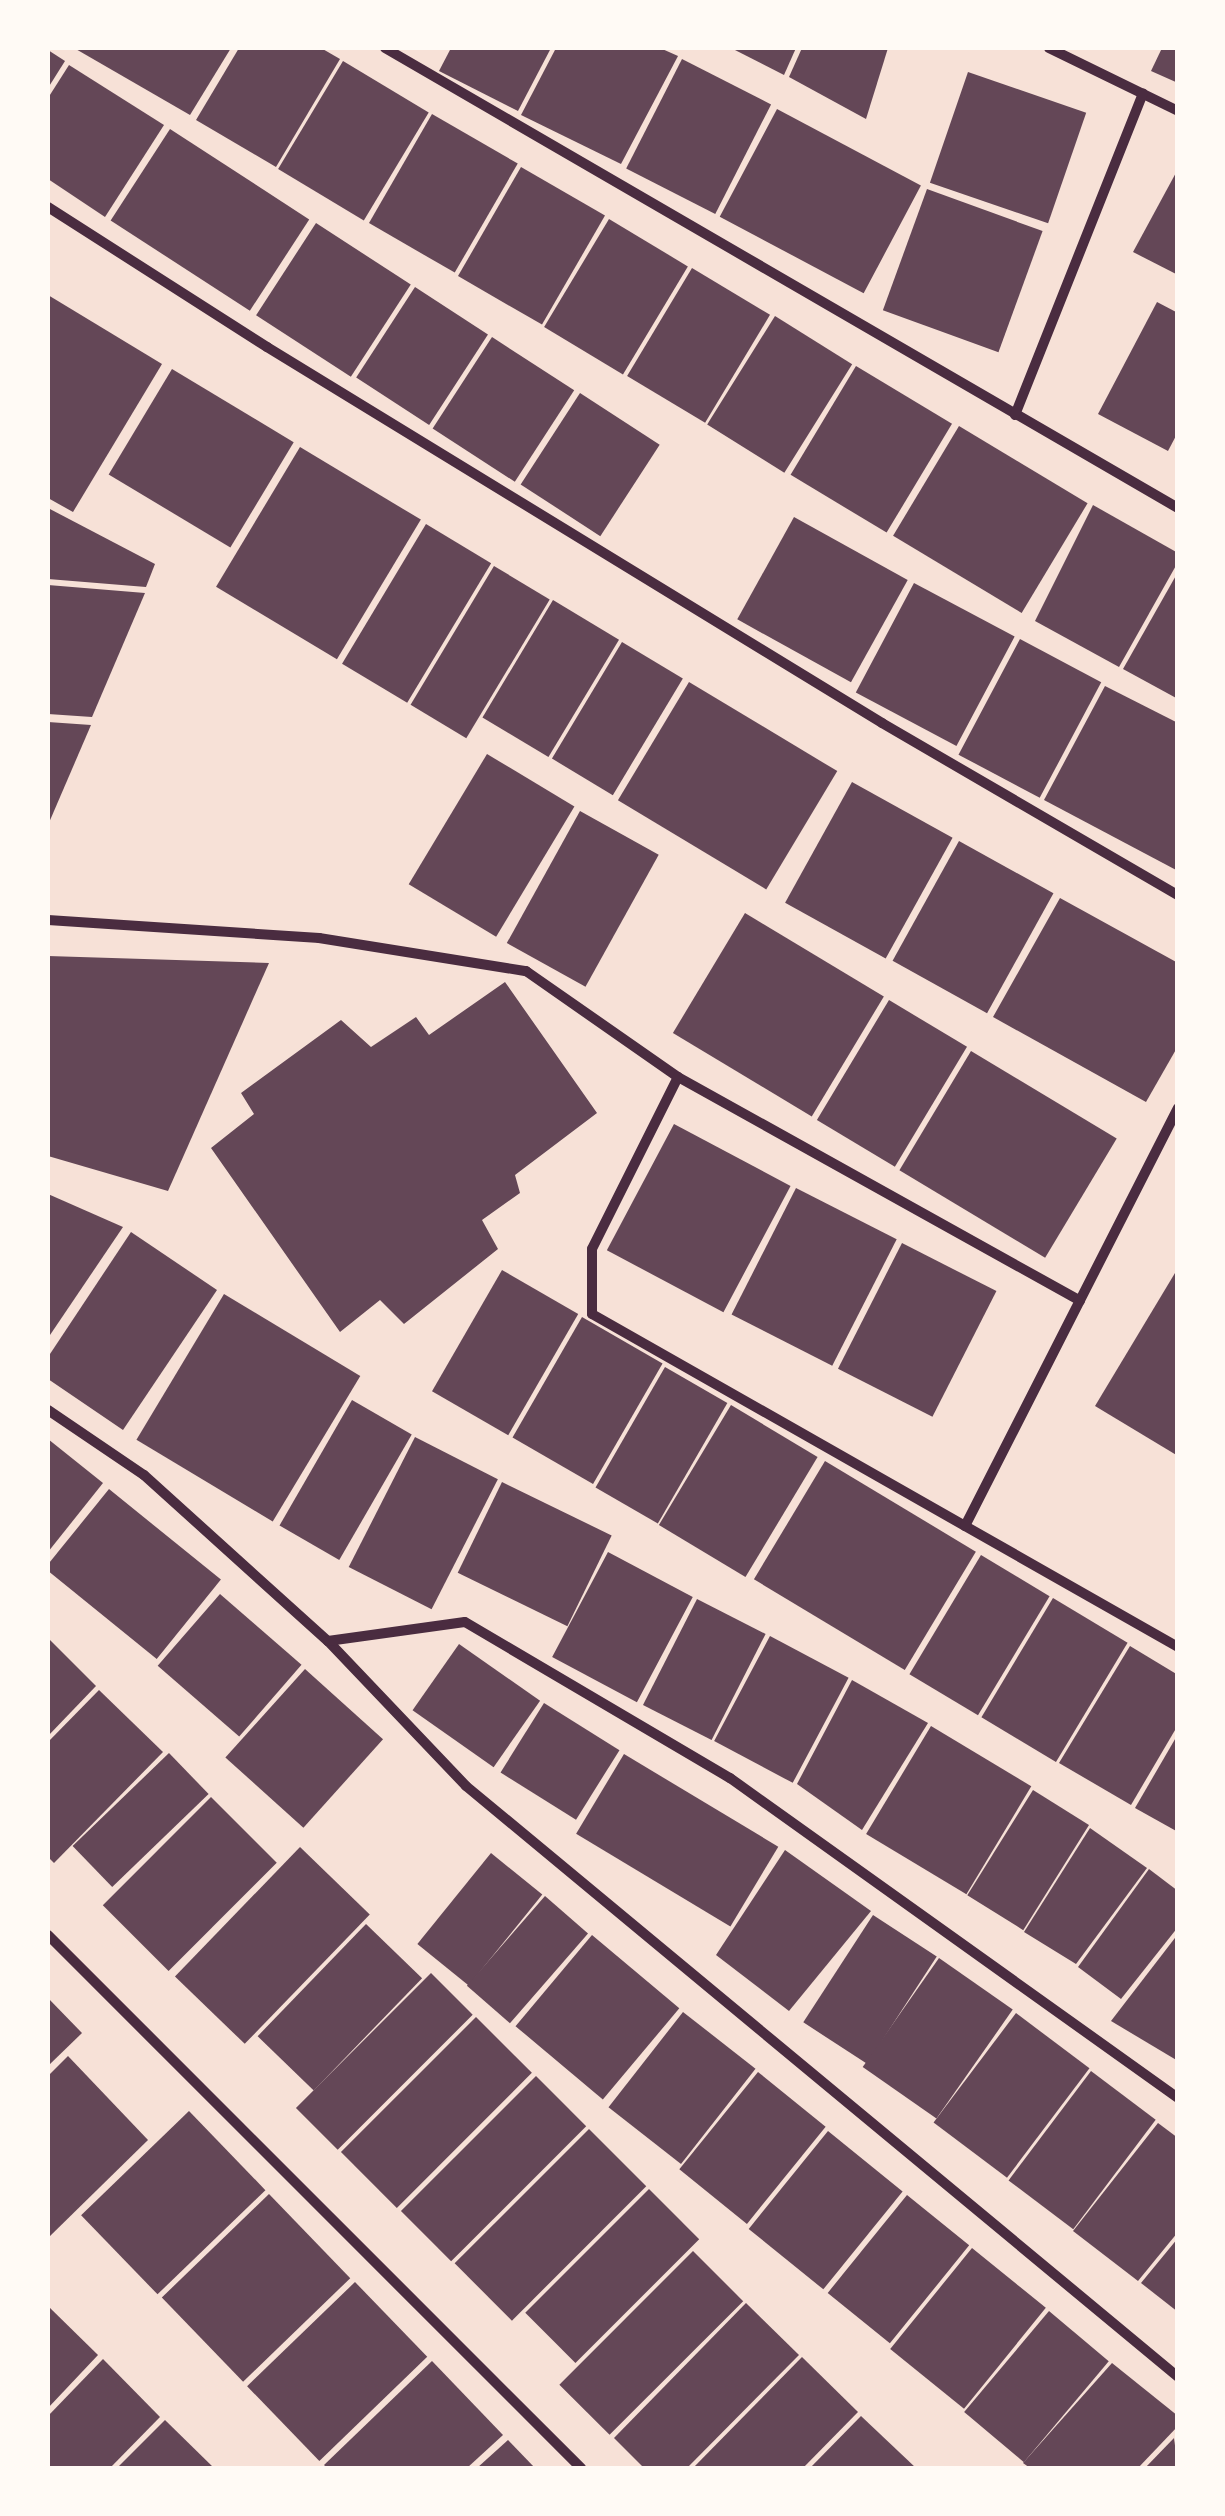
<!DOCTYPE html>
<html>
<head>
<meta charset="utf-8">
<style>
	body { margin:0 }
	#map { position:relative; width:1225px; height:2516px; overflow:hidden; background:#f7e1d7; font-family:Figtree,sans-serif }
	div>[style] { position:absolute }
	.building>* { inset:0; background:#644757; transform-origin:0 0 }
	.minor>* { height:10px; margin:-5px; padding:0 5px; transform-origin:5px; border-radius:5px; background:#4a2c40 }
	span { translate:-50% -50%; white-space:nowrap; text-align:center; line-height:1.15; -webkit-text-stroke:8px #fffaf5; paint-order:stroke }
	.frame { position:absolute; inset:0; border:50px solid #fffaf5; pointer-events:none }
</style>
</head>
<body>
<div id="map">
	<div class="building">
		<i style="clip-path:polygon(74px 48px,231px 48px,190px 115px)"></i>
		<i style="clip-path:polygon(239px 48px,321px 48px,340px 59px,276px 167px,196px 120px)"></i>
		<i style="clip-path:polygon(451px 48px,551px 48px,518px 111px,439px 71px)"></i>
		<i style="clip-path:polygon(556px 48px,660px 48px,678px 56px,621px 164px,521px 115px)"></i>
		<i style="clip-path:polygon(731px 48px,796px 48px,784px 75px)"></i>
		<i style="clip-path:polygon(802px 48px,888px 48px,866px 119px,789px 77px)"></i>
		<i style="clip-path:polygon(1162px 48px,1178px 48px,1178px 83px,1151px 71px)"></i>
		<i style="clip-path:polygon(48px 50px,65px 61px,48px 88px)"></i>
		<i style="left:682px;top:59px;width:100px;height:123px;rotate:27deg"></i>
		<i style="left:343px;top:61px;width:100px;height:126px;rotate:31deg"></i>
		<i style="clip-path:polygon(69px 65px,164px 125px,105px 217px,48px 179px,48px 98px)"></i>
		<i style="left:968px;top:72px;width:125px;height:117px;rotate:19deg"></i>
		<i style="left:777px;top:109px;width:163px;height:122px;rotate:28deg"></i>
		<i style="left:432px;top:114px;width:99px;height:126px;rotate:30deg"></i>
		<i style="left:170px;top:129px;width:166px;height:109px;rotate:33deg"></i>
		<i style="left:521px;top:167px;width:97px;height:126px;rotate:30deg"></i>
		<i style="clip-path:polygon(1178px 169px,1178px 275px,1133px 252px)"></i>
		<i style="left:927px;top:189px;width:123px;height:129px;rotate:20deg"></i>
		<i style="left:609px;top:219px;width:92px;height:126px;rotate:31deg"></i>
		<i style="left:316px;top:223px;width:113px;height:110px;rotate:33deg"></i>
		<i style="left:692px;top:268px;width:91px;height:126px;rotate:31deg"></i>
		<i style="left:415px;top:287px;width:87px;height:108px;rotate:33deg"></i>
		<i style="clip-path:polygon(48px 295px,162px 364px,73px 512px,48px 498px)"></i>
		<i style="clip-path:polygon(1157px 302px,1178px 313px,1178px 432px,1168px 451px,1098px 414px)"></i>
		<i style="left:775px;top:316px;width:91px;height:128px;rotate:32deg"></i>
		<i style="left:492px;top:337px;width:98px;height:109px;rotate:33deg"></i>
		<i style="left:856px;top:366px;width:112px;height:127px;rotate:31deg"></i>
		<i style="left:172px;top:369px;width:142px;height:123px;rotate:31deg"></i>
		<i style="left:580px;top:393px;width:95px;height:109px;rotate:33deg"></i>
		<i style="left:959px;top:426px;width:150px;height:128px;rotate:31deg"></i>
		<i style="left:300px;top:447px;width:141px;height:163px;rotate:31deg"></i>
		<i style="clip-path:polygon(1093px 505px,1178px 553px,1178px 562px,1119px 667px,1035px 621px)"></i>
		<i style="clip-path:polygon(48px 508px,155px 564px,146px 587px,48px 579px)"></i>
		<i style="left:794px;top:517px;width:130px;height:117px;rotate:29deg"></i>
		<i style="left:426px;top:524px;width:76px;height:163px;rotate:31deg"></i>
		<i style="left:494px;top:566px;width:65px;height:162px;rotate:31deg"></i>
		<i style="clip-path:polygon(1178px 572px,1178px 699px,1123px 669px)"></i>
		<i style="left:914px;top:583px;width:114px;height:124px;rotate:28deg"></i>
		<i style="clip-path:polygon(48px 585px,145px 593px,92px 717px,48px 714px)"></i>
		<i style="left:553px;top:600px;width:77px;height:137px;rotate:31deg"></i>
		<i style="left:1020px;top:639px;width:92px;height:131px;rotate:28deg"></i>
		<i style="left:622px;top:642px;width:71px;height:136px;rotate:31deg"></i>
		<i style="left:689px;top:682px;width:173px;height:138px;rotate:31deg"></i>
		<i style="clip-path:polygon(1105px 686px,1178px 723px,1178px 871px,1044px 800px)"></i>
		<i style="clip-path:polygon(48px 722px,91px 725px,48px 825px)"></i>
		<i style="left:487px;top:754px;width:102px;height:152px;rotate:31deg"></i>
		<i style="left:852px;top:782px;width:115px;height:138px;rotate:29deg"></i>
		<i style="left:580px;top:811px;width:90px;height:151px;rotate:29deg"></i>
		<i style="left:959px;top:841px;width:108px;height:137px;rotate:29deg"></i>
		<i style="clip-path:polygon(1060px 898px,1178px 963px,1178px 1046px,1146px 1102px,993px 1017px)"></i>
		<i style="left:745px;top:913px;width:162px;height:140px;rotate:31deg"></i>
		<i style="clip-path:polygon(48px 956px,269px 963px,168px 1191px,48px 1156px)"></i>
		<i style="clip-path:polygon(505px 982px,597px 1113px,515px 1175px,520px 1193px,482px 1220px,498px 1249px,404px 1324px,380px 1300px,340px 1332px,211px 1148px,254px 1114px,241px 1093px,341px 1020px,371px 1047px,416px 1017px,429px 1035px)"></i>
		<i style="left:889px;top:1000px;width:91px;height:140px;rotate:31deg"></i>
		<i style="left:971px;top:1051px;width:170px;height:139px;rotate:31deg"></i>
		<i style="left:674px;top:1124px;width:132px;height:143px;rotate:28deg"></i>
		<i style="left:796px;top:1188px;width:113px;height:142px;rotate:27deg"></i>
		<i style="clip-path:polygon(48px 1194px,123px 1227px,48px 1338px)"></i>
		<i style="clip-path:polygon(131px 1232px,217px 1290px,123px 1430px,48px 1379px,48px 1357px)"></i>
		<i style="left:902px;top:1243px;width:106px;height:141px;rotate:27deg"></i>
		<i style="clip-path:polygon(1178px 1268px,1178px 1456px,1095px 1406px)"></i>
		<i style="left:502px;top:1270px;width:88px;height:140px;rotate:30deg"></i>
		<i style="left:224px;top:1294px;width:159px;height:170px;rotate:31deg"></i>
		<i style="left:582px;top:1317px;width:93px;height:139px;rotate:30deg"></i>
		<i style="left:665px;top:1367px;width:72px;height:139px;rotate:30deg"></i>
		<i style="left:352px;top:1400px;width:69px;height:145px;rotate:30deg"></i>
		<i style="left:731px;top:1405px;width:101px;height:140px;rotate:31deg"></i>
		<i style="left:415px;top:1437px;width:93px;height:146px;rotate:27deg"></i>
		<i style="clip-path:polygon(48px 1439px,103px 1483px,48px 1552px)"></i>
		<i style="left:825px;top:1461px;width:176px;height:138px;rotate:31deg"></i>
		<i style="left:502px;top:1482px;width:122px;height:101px;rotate:26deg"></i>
		<i style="left:109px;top:1489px;width:144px;height:102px;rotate:39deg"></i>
		<i style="left:608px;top:1552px;width:96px;height:119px;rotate:28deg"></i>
		<i style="left:981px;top:1555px;width:80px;height:139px;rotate:31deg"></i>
		<i style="left:220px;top:1594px;width:108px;height:95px;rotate:41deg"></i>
		<i style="left:1053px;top:1598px;width:87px;height:139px;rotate:31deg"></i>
		<i style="left:697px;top:1599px;width:77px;height:119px;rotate:27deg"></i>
		<i style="left:770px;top:1636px;width:89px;height:119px;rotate:28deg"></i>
		<i style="clip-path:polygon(48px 1638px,96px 1686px,48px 1736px)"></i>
		<i style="left:459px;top:1644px;width:99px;height:81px;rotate:35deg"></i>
		<i style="clip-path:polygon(1130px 1646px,1178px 1675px,1178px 1725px,1131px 1805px,1059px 1763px)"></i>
		<i style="left:305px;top:1669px;width:105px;height:119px;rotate:42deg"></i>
		<i style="clip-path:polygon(852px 1680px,928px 1723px,862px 1830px,797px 1784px)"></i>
		<i style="clip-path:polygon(99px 1690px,163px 1752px,54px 1863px,48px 1857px,48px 1742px)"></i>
		<i style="left:544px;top:1703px;width:89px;height:82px;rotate:32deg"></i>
		<i style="left:931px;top:1726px;width:117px;height:126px;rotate:31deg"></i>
		<i style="clip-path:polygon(1178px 1734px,1178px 1832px,1135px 1808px)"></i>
		<i style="left:169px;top:1753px;width:57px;height:134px;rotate:46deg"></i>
		<i style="left:624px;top:1754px;width:180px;height:93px;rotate:31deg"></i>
		<i style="left:1033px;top:1790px;width:66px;height:124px;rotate:32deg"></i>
		<i style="left:211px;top:1797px;width:93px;height:153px;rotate:45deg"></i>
		<i style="clip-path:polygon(1090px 1828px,1147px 1868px,1076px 1964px,1024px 1932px)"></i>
		<i style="left:300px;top:1847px;width:97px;height:180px;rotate:44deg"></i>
		<i style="clip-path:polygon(785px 1850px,871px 1911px,789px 2011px,716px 1955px)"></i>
		<i style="left:491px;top:1853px;width:66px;height:117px;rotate:39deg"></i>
		<i style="clip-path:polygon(1149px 1869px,1178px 1891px,1178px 1927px,1121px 1999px,1078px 1967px)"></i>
		<i style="left:545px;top:1896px;width:57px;height:119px;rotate:41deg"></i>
		<i style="left:873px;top:1915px;width:76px;height:128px;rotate:33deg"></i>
		<i style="left:366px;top:1924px;width:78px;height:156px;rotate:44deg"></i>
		<i style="clip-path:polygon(1178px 1934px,1178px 2061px,1111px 2021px)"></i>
		<i style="left:592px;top:1935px;width:114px;height:119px;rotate:40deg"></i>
		<i style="left:939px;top:1958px;width:90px;height:133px;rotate:35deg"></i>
		<i style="left:431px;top:1973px;width:59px;height:191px;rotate:45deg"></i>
		<i style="clip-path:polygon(48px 1998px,82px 2033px,48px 2066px)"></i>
		<i style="left:683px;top:2012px;width:92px;height:121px;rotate:38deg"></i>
		<i style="left:1016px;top:2013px;width:92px;height:137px;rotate:37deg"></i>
		<i style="left:476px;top:2017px;width:79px;height:191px;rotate:45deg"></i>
		<i style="clip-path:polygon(68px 2056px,148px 2140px,48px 2238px,48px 2076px)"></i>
		<i style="left:1091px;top:2071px;width:81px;height:137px;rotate:37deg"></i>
		<i style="left:758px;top:2072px;width:87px;height:125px;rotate:39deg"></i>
		<i style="left:536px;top:2076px;width:71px;height:191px;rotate:45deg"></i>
		<i style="left:189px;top:2111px;width:110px;height:150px;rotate:46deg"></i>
		<i style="clip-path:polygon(1158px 2123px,1178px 2138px,1178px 2232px,1138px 2281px,1073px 2231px)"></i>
		<i style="left:589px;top:2129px;width:81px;height:190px;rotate:45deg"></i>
		<i style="left:828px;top:2131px;width:96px;height:126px;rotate:39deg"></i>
		<i style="left:649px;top:2189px;width:71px;height:175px;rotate:45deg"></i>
		<i style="left:269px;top:2194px;width:117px;height:149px;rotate:46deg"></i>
		<i style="left:907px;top:2195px;width:80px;height:126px;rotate:39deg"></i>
		<i style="clip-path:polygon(1178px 2238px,1178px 2312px,1141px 2283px)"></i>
		<i style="left:972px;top:2248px;width:95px;height:130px;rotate:39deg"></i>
		<i style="left:693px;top:2251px;width:71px;height:189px;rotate:45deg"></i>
		<i style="left:355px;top:2282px;width:104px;height:150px;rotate:46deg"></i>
		<i style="clip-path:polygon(746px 2303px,799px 2355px,687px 2468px,644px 2468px,614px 2438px)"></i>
		<i style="clip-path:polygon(48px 2306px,98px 2355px,48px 2408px)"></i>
		<i style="left:1049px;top:2311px;width:78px;height:132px;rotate:40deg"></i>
		<i style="clip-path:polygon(802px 2357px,858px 2412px,803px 2468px,693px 2468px)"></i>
		<i style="clip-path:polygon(103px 2359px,160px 2417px,110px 2468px,48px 2468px,48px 2416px)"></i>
		<i style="clip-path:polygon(432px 2361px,503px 2435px,467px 2468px,327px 2468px,324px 2465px)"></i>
		<i style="clip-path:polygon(1112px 2363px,1178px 2416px,1178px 2426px,1138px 2468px,1030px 2468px,1023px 2463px)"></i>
		<i style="clip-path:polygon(861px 2416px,916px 2468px,810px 2468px)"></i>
		<i style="clip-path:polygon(165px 2420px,214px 2468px,117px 2468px)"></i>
		<i style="clip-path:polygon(1174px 2438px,1178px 2468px,1145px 2468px)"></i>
		<i style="clip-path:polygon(508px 2440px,535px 2468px,477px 2468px)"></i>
	</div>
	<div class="minor">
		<i style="left:385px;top:48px;width:917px;rotate:30.12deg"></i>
		<i style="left:1049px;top:48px;width:144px;rotate:26deg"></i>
		<i style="left:48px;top:207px;width:260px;rotate:32.6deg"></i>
		<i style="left:267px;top:347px;width:721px;rotate:31.44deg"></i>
		<i style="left:882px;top:723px;width:342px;rotate:30.2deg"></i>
		<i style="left:1015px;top:415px;width:346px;rotate:-68.3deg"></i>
		<i style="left:48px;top:920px;width:272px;rotate:3.8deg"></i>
		<i style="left:319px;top:938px;width:210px;rotate:9.1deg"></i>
		<i style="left:526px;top:971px;width:185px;rotate:34.9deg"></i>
		<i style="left:678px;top:1077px;width:460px;rotate:29.1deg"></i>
		<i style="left:678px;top:1077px;width:192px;rotate:116.6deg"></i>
		<i style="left:592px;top:1249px;width:65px;rotate:90deg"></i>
		<i style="left:592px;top:1314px;width:674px;rotate:29.61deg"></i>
		<i style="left:48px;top:1410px;width:116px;rotate:34.1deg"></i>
		<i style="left:144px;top:1475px;width:248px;rotate:42.1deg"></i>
		<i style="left:328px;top:1641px;width:200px;rotate:46.4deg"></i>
		<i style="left:466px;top:1786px;width:925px;rotate:39.69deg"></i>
		<i style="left:965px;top:1526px;width:469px;rotate:-63deg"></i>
		<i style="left:328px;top:1641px;width:138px;rotate:-7.9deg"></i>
		<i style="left:465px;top:1622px;width:308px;rotate:30.5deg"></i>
		<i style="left:730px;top:1778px;width:551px;rotate:35.54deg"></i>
		<i style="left:48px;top:1935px;width:754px;rotate:45deg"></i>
	</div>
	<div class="frame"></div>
</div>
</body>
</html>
